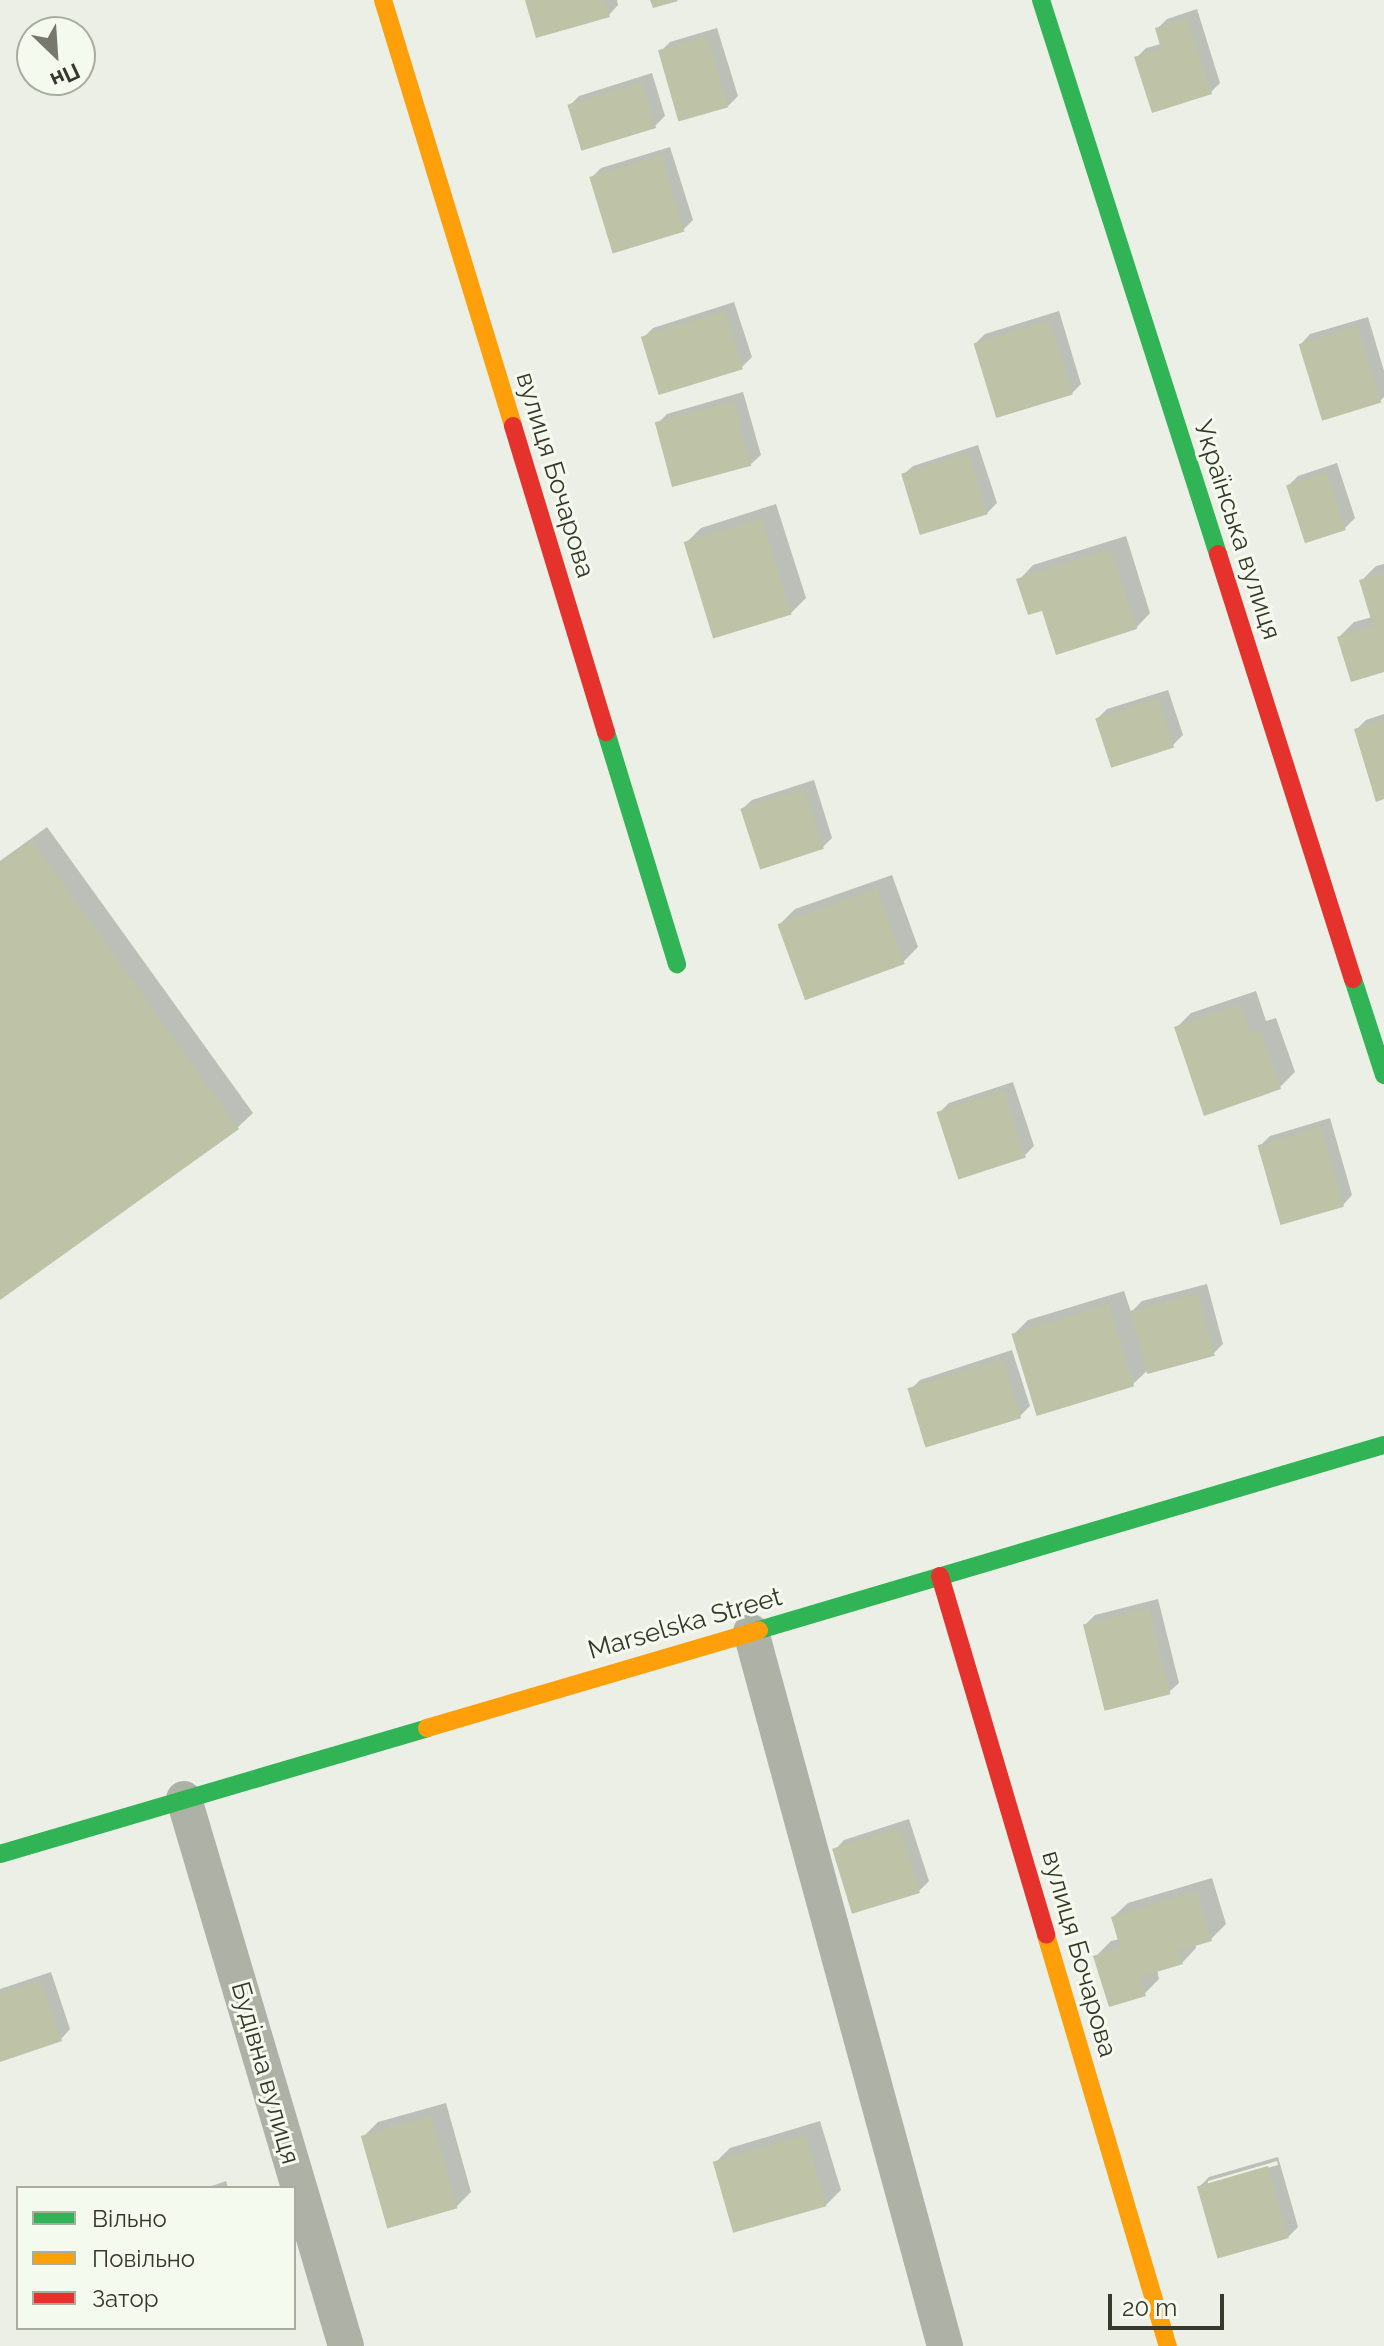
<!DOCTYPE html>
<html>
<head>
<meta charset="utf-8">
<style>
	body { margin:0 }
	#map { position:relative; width:1384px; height:2346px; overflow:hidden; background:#ebefe5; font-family:Raleway,sans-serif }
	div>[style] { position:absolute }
	.shadow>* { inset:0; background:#0003 }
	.building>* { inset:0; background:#bec2a7; transform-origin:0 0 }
	.street>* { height:36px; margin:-18px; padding:0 18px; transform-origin:18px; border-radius:18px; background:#adb1a6 }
	.fast>* { height:18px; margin:-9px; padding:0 9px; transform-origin:9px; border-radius:9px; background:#30b455 }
	.slow>* { height:18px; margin:-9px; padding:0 9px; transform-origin:9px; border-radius:9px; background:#ff9f0a }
	.jam>* { height:18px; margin:-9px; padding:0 9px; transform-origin:9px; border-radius:9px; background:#e5322d }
	span { translate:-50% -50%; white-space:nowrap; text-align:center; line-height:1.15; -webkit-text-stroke:6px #f5faee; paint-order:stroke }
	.street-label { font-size:26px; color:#373a2b }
	.legend { position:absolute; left:16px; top:2186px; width:280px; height:144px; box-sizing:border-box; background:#f5faee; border:2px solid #a9ada0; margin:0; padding:10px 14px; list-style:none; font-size:24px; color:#373a2b }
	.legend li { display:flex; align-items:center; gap:16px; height:40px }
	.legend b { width:40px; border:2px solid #a9ada0 }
	.north { position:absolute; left:16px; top:16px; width:80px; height:80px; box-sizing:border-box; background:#f5faee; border:2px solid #a9ada0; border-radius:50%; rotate:155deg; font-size:22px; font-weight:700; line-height:32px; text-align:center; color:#373a2b }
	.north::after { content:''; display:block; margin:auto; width:28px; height:36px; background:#76796c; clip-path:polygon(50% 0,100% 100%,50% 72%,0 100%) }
	.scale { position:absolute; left:1108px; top:2294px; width:116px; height:36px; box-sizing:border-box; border:4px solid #373a2b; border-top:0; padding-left:10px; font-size:24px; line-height:28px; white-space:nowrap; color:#373a2b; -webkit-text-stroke:6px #f5faee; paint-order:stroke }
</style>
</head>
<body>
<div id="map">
	<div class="shadow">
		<i style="clip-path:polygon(527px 0,617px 0,618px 5px,609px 15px)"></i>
		<i style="clip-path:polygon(1197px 9px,1220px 83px,1210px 93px,1136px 58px,1146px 48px,1161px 44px,1157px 29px,1167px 19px)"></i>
		<i style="clip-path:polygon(717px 28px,738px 96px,728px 106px,660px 52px,670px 42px)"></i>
		<i style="clip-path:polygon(652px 73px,665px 116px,655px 126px,582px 148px,569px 106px,579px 96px)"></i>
		<i style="clip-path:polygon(670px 147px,693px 220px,683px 230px,591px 178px,601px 168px)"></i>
		<i style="clip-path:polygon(734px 302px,752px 357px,742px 367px,643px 338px,653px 328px)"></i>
		<i style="clip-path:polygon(1059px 311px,1081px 384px,1071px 394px,975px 344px,985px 334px)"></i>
		<i style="clip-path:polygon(1368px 317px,1384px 371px,1384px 397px,1380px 401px,1301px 344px,1310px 334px)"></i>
		<i style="clip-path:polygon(743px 392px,761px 455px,751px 464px,657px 424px,667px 414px)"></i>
		<i style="clip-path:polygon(978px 445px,997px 503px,987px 513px,903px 475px,913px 466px)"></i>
		<i style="clip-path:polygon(1337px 463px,1355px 518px,1345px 528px,1307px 541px,1288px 486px,1298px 476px)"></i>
		<i style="clip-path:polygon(776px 504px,806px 598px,791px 613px,686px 543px,701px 528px)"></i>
		<i style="clip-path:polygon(1126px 536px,1150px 613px,1136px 628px,1043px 608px,1019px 580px,1033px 565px)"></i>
		<i style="clip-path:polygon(1384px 564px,1384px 670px,1339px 637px,1354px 622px,1372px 617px,1361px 581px,1376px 566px)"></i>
		<i style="clip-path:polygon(1168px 690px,1183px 735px,1173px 745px,1097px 719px,1107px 709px)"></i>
		<i style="clip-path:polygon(1384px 714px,1384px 797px,1356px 730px,1366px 720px)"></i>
		<i style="clip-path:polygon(814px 780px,832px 838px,823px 847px,742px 809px,752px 800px)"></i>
		<i style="clip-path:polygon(47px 827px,253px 1113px,238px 1127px,0 1297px,0 861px)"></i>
		<i style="clip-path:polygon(892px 875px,918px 947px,903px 962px,780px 924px,795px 909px)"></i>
		<i style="clip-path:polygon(1256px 991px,1266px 1021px,1276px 1018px,1295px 1072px,1280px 1087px,1176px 1028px,1191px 1013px)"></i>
		<i style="clip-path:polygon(1013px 1082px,1034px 1146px,1024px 1156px,939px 1113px,949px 1103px)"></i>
		<i style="clip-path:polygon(1330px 1118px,1352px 1195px,1343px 1205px,1260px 1146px,1270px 1136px)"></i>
		<i style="clip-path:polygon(1207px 1284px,1223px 1344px,1213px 1354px,1148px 1370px,1133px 1384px,1013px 1335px,1028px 1320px,1124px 1291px,1131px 1312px,1142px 1301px)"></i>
		<i style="clip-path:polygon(1012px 1350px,1030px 1406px,1020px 1416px,910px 1390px,920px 1380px)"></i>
		<i style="clip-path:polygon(1158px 1599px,1179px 1683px,1169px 1692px,1085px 1625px,1095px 1615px)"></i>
		<i style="clip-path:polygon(909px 1819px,929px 1881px,919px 1891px,835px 1850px,844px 1840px)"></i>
		<i style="clip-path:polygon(1212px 1878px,1226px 1924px,1211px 1939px,1195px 1944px,1196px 1948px,1182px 1963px,1157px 1970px,1159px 1979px,1144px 1994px,1096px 1956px,1111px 1941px,1120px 1939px,1113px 1917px,1128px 1903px)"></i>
		<i style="clip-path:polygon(51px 1972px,70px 2029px,61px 2039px,0 2060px,0 1989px)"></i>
		<i style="clip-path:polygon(446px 2103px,471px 2192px,456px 2207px,363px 2137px,378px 2122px)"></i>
		<i style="clip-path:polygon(820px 2121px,841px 2190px,826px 2205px,715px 2163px,730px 2148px)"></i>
		<i style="clip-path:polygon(evenodd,1278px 2157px,1298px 2227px,1288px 2237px,1199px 2187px,1209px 2177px,1278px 2157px,1277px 2161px,1278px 2165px,1208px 2185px,1208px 2181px,1277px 2161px)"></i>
		<i style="clip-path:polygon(226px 2181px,228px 2188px,206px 2188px)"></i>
	</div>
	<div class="building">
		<i style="clip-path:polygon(525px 0,605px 0,610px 17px,536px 38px)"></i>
		<i style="clip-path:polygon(650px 0,677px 0,678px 1px,653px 8px)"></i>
		<i style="clip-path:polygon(1187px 18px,1212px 94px,1152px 113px,1134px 57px,1161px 49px,1155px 28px)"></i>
		<i style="left:708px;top:36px;width:74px;height:52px;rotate:74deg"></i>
		<i style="left:642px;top:82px;width:48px;height:78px;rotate:73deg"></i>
		<i style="left:661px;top:155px;width:80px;height:75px;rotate:73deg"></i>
		<i style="left:725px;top:311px;width:61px;height:88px;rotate:73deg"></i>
		<i style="left:1050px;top:320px;width:78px;height:80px;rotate:73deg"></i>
		<i style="left:1358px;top:326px;width:80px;height:62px;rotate:73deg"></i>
		<i style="left:734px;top:401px;width:67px;height:82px;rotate:75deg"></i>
		<i style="left:969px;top:453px;width:64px;height:71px;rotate:73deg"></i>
		<i style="left:1327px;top:472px;width:61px;height:43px;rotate:72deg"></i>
		<i style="left:762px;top:518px;width:101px;height:82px;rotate:73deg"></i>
		<i style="clip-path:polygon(1111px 549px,1137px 629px,1056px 655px,1042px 611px,1028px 615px,1016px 579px)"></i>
		<i style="clip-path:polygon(1384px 573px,1384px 672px,1351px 682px,1337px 637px,1373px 626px,1359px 580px)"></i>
		<i style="left:1158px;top:698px;width:52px;height:66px;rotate:72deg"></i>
		<i style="clip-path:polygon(1384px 720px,1384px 799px,1376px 802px,1354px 729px)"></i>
		<i style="left:804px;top:788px;width:64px;height:67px;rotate:72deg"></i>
		<i style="clip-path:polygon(32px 840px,239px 1129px,0 1300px,0 863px)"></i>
		<i style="left:877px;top:888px;width:81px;height:106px;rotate:70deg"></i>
		<i style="clip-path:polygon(1241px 1004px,1251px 1034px,1261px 1031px,1281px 1089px,1204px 1116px,1174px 1027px)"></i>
		<i style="left:1004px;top:1090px;width:71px;height:71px;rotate:72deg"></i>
		<i style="left:1321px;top:1127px;width:83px;height:66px;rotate:74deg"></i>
		<i style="left:1198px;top:1293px;width:65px;height:70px;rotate:75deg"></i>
		<i style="left:1109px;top:1304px;width:86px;height:102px;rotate:73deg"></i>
		<i style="left:1003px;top:1359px;width:62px;height:100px;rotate:73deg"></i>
		<i style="left:1149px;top:1608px;width:89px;height:68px;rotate:76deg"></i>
		<i style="left:900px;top:1828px;width:68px;height:71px;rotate:73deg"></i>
		<i style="clip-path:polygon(1197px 1891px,1212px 1941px,1178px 1951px,1183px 1964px,1140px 1977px,1146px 1996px,1109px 2007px,1093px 1956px,1120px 1947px,1111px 1917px)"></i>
		<i style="clip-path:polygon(41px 1980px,62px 2041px,0 2062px,0 1994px)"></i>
		<i style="left:431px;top:2116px;width:96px;height:73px;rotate:74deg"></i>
		<i style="left:806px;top:2135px;width:74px;height:97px;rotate:74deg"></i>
		<i style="left:1268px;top:2166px;width:75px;height:74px;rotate:74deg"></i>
	</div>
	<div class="street">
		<i style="left:751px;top:1632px;width:740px;rotate:74.8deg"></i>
		<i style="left:184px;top:1799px;width:570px;rotate:73.5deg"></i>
	</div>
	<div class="fast">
		<i style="left:1041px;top:0;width:582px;rotate:72.28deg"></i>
		<i style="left:606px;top:732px;width:243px;rotate:73deg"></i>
		<i style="left:1353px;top:979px;width:101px;rotate:72.1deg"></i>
		<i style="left:759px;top:1630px;width:652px;rotate:-16.49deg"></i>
		<i style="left:0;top:1854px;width:445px;rotate:-16.4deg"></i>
	</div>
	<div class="slow">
		<i style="left:383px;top:0;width:445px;rotate:73deg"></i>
		<i style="left:427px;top:1728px;width:346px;rotate:-16.4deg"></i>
		<i style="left:1046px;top:1935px;width:429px;rotate:73.5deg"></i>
	</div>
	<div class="jam">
		<i style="left:513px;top:426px;width:320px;rotate:73.1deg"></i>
		<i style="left:1218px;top:554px;width:446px;rotate:72.4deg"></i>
		<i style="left:940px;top:1576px;width:374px;rotate:73.5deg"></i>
	</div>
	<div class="street-label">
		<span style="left:555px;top:475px;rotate:73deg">вулиця Бочарова</span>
		<span style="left:1237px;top:530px;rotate:72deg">Українська вулиця</span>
		<span style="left:685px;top:1624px;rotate:-16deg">Marselska Street</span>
		<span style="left:1079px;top:1954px;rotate:74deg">вулиця Бочарова</span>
		<span style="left:265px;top:2073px;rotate:74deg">Будівна вулиця</span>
	</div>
	<ul class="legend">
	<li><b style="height:10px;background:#30b455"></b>Вільно</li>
	<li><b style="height:10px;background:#ff9f0a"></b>Повільно</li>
	<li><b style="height:10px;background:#e5322d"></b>Затор</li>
	</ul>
	<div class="north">Пн</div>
	<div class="scale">20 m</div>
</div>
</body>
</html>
